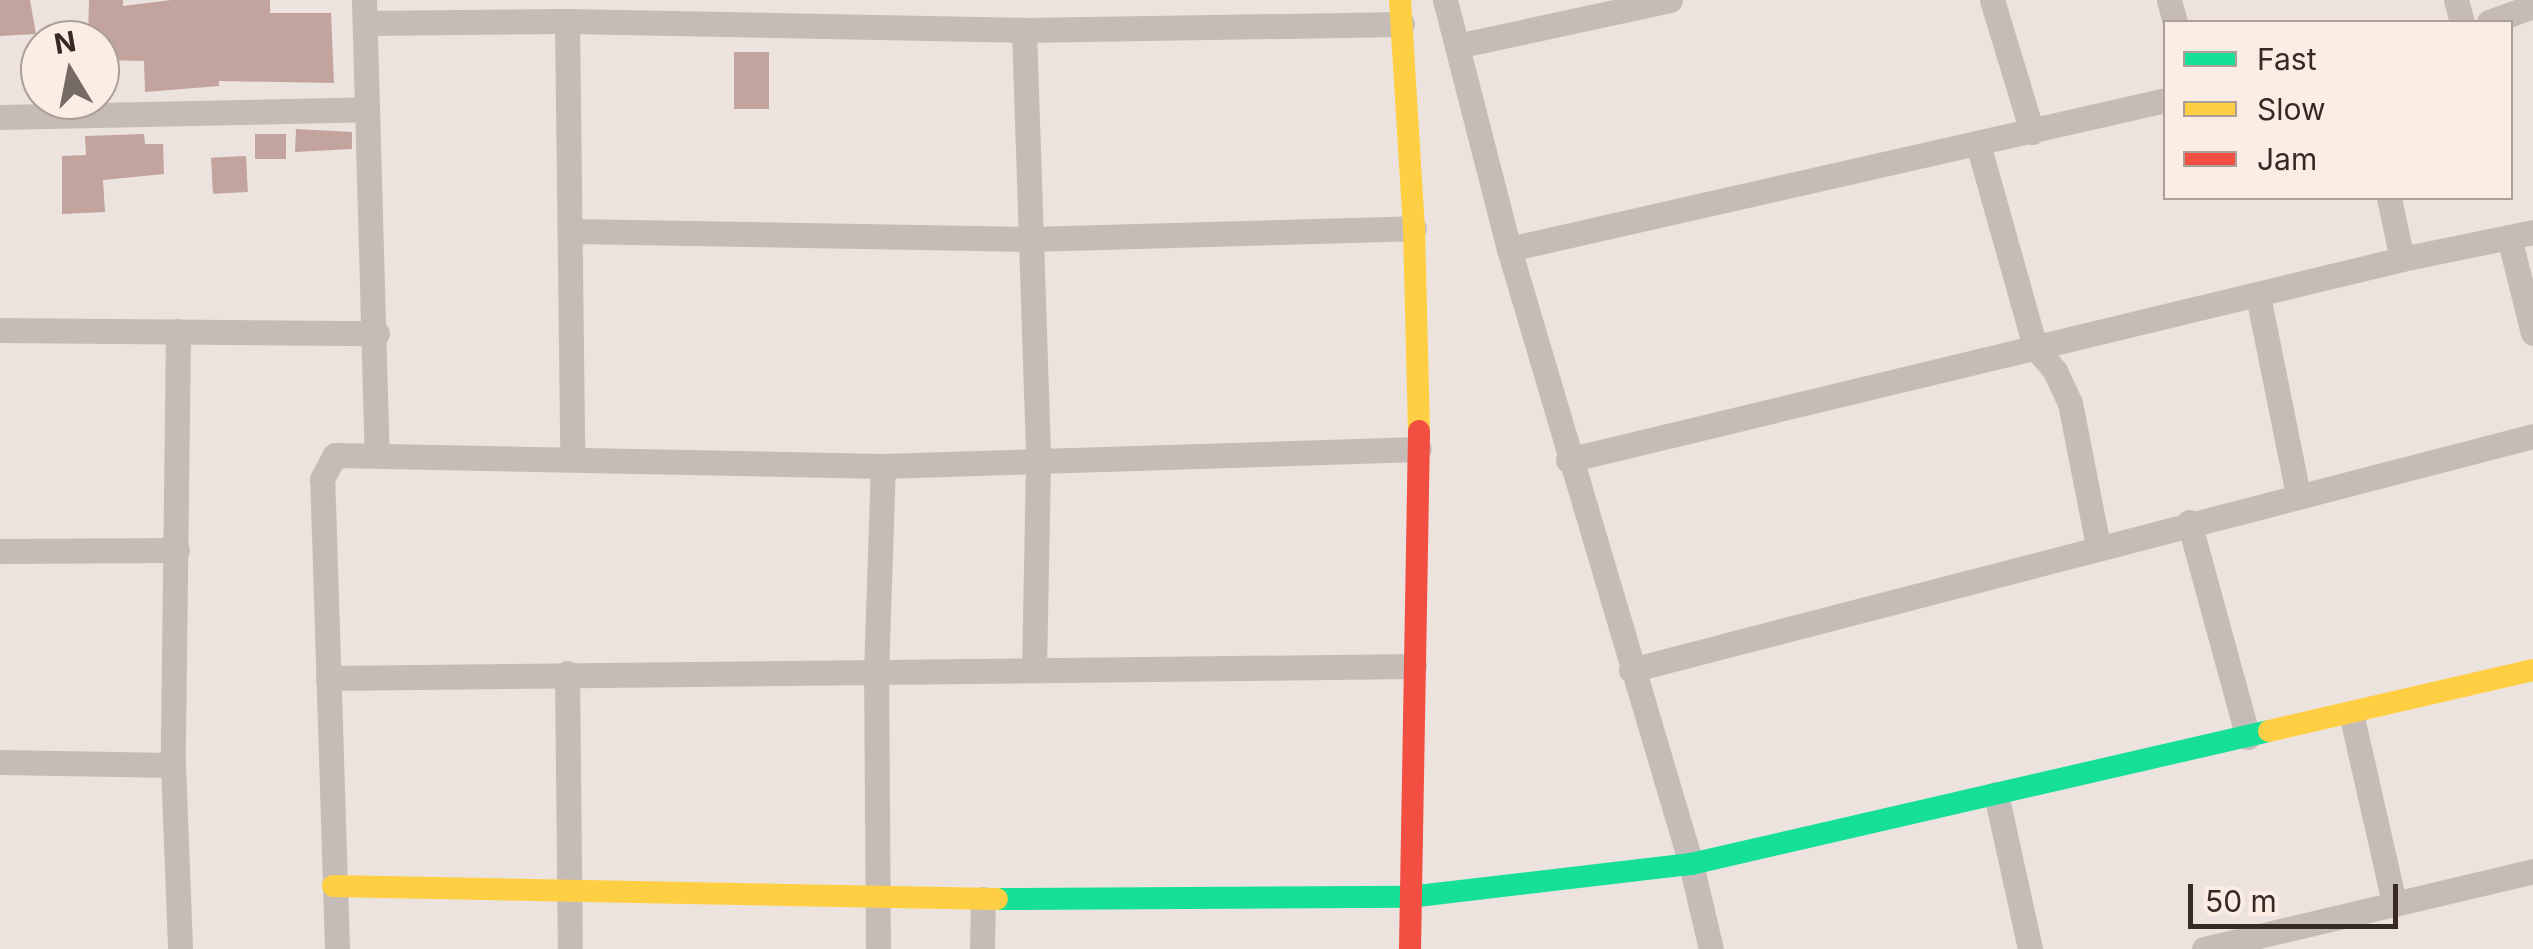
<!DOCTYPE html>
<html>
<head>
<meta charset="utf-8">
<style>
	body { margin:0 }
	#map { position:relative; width:2533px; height:949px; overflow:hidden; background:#ede3de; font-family:Inter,sans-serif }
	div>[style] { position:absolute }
	.building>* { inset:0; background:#c2a39e; transform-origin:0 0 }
	.street>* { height:25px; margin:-12.5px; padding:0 12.5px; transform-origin:12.5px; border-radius:12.5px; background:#c6bcb7 }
	.fast>* { height:22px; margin:-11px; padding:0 11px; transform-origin:11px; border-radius:11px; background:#16e098 }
	.slow>* { height:22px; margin:-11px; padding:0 11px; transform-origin:11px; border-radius:11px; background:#ffcf43 }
	.jam>* { height:22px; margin:-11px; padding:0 11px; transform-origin:11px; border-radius:11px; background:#f24e42 }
	span { translate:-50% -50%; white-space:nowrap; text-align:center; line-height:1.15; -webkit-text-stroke:8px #fbede4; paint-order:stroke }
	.legend { position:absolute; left:2163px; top:20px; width:350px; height:180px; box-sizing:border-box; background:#fbede4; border:2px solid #ac9f98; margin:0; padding:12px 18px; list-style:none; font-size:30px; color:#362926 }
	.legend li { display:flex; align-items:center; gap:20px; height:50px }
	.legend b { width:50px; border:2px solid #ac9f98 }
	.north { position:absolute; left:20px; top:20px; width:100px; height:100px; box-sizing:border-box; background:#fbede4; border:2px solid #ac9f98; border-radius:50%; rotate:350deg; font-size:28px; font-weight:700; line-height:40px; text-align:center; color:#362926 }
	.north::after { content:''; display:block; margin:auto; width:35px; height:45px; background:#766a66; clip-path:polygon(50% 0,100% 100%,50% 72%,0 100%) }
	.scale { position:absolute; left:2188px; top:884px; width:210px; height:45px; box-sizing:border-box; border:5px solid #362926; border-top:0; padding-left:12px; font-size:30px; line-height:35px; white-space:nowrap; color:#362926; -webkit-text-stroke:8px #fbede4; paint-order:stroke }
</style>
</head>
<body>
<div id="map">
	<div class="building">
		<i style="clip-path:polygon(0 0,30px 0,36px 34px,0 36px)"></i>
		<i style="clip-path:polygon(89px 0,123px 0,123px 6px,171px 0,270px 0,270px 13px,331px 13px,334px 83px,219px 81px,219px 86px,145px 92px,144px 61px,100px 60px,100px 40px,88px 40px)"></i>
		<i style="left:769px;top:52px;width:57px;height:35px;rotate:90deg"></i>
		<i style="clip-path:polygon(296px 129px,352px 132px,352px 149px,295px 152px)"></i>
		<i style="clip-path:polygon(144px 134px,145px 144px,163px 144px,164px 174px,103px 180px,105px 212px,62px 214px,62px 156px,86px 155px,85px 136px)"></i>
		<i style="left:255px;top:134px;width:31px;height:25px"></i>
		<i style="left:246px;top:156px;width:36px;height:35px;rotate:87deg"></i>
	</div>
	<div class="street">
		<i style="left:364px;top:0;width:452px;rotate:88.4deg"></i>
		<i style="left:1445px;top:0;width:257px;rotate:75.6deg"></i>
		<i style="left:1509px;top:249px;width:641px;rotate:73.51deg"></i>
		<i style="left:1691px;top:864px;width:87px;rotate:76.8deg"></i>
		<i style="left:1992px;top:0;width:138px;rotate:73.1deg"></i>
		<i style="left:2169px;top:0;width:23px;rotate:75deg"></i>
		<i style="left:2456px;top:0;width:23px;rotate:75deg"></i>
		<i style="left:567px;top:21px;width:437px;rotate:89.3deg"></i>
		<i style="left:2489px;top:22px;width:47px;rotate:-20deg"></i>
		<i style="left:365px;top:23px;width:202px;rotate:-0.6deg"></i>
		<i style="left:567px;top:21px;width:457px;rotate:1.1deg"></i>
		<i style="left:1024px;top:30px;width:378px;rotate:-0.9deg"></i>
		<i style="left:1024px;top:30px;width:433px;rotate:88.1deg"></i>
		<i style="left:1038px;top:463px;width:205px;rotate:91.1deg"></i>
		<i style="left:1457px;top:46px;width:218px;rotate:-12.2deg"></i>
		<i style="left:0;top:117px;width:367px;rotate:-1.2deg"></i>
		<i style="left:1978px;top:144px;width:211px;rotate:74.3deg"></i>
		<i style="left:2035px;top:347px;width:31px;rotate:50deg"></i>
		<i style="left:2055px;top:371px;width:35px;rotate:65deg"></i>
		<i style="left:2070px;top:403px;width:146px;rotate:78.9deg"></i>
		<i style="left:2389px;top:198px;width:62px;rotate:78deg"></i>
		<i style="left:573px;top:231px;width:457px;rotate:1deg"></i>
		<i style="left:1030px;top:239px;width:384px;rotate:-1.6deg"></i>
		<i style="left:2509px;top:237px;width:99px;rotate:76deg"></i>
		<i style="left:1509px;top:249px;width:674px;rotate:-12.78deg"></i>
		<i style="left:2258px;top:296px;width:202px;rotate:78.6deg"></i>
		<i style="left:0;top:330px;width:377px;rotate:0.5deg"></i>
		<i style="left:178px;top:331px;width:434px;rotate:90.7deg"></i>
		<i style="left:173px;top:765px;width:184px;rotate:87.8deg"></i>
		<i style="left:1568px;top:460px;width:858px;rotate:-13.55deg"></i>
		<i style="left:2402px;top:259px;width:134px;rotate:-11.6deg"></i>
		<i style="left:2189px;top:522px;width:223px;rotate:74.7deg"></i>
		<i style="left:0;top:551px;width:177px;rotate:-0.3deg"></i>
		<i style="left:1631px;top:670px;width:932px;rotate:-14.54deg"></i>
		<i style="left:567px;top:673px;width:276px;rotate:89.4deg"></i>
		<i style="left:328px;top:678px;width:1086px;rotate:-0.63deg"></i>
		<i style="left:2351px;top:713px;width:195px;rotate:77.2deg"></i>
		<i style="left:0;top:762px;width:173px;rotate:1deg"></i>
		<i style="left:1996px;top:794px;width:159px;rotate:77.6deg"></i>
		<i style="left:337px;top:949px;width:470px;rotate:-91.8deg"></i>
		<i style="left:322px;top:479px;width:27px;rotate:-62deg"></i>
		<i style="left:335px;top:455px;width:548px;rotate:1.15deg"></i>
		<i style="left:883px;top:466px;width:536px;rotate:-1.82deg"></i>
		<i style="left:878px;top:949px;width:275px;rotate:-90.4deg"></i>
		<i style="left:876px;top:674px;width:208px;rotate:-88.1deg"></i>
		<i style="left:982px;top:949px;width:50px;rotate:-88.9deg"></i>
		<i style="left:2204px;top:949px;width:338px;rotate:-13.3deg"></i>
	</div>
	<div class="fast">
		<i style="left:997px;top:899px;width:412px;rotate:-0.3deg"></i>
		<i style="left:1409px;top:897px;width:284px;rotate:-6.7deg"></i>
		<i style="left:1691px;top:864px;width:593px;rotate:-12.96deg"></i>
	</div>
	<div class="slow">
		<i style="left:1400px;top:0;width:228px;rotate:86.5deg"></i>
		<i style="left:1414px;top:228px;width:203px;rotate:88.6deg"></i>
		<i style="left:2269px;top:731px;width:271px;rotate:-13deg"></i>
		<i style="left:333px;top:886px;width:664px;rotate:1.12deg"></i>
	</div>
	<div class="jam">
		<i style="left:1410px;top:949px;width:518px;rotate:-89deg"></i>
	</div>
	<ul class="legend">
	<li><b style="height:12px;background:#16e098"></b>Fast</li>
	<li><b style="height:12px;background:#ffcf43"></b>Slow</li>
	<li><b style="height:12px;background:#f24e42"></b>Jam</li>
	</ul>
	<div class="north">N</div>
	<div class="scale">50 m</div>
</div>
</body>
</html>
